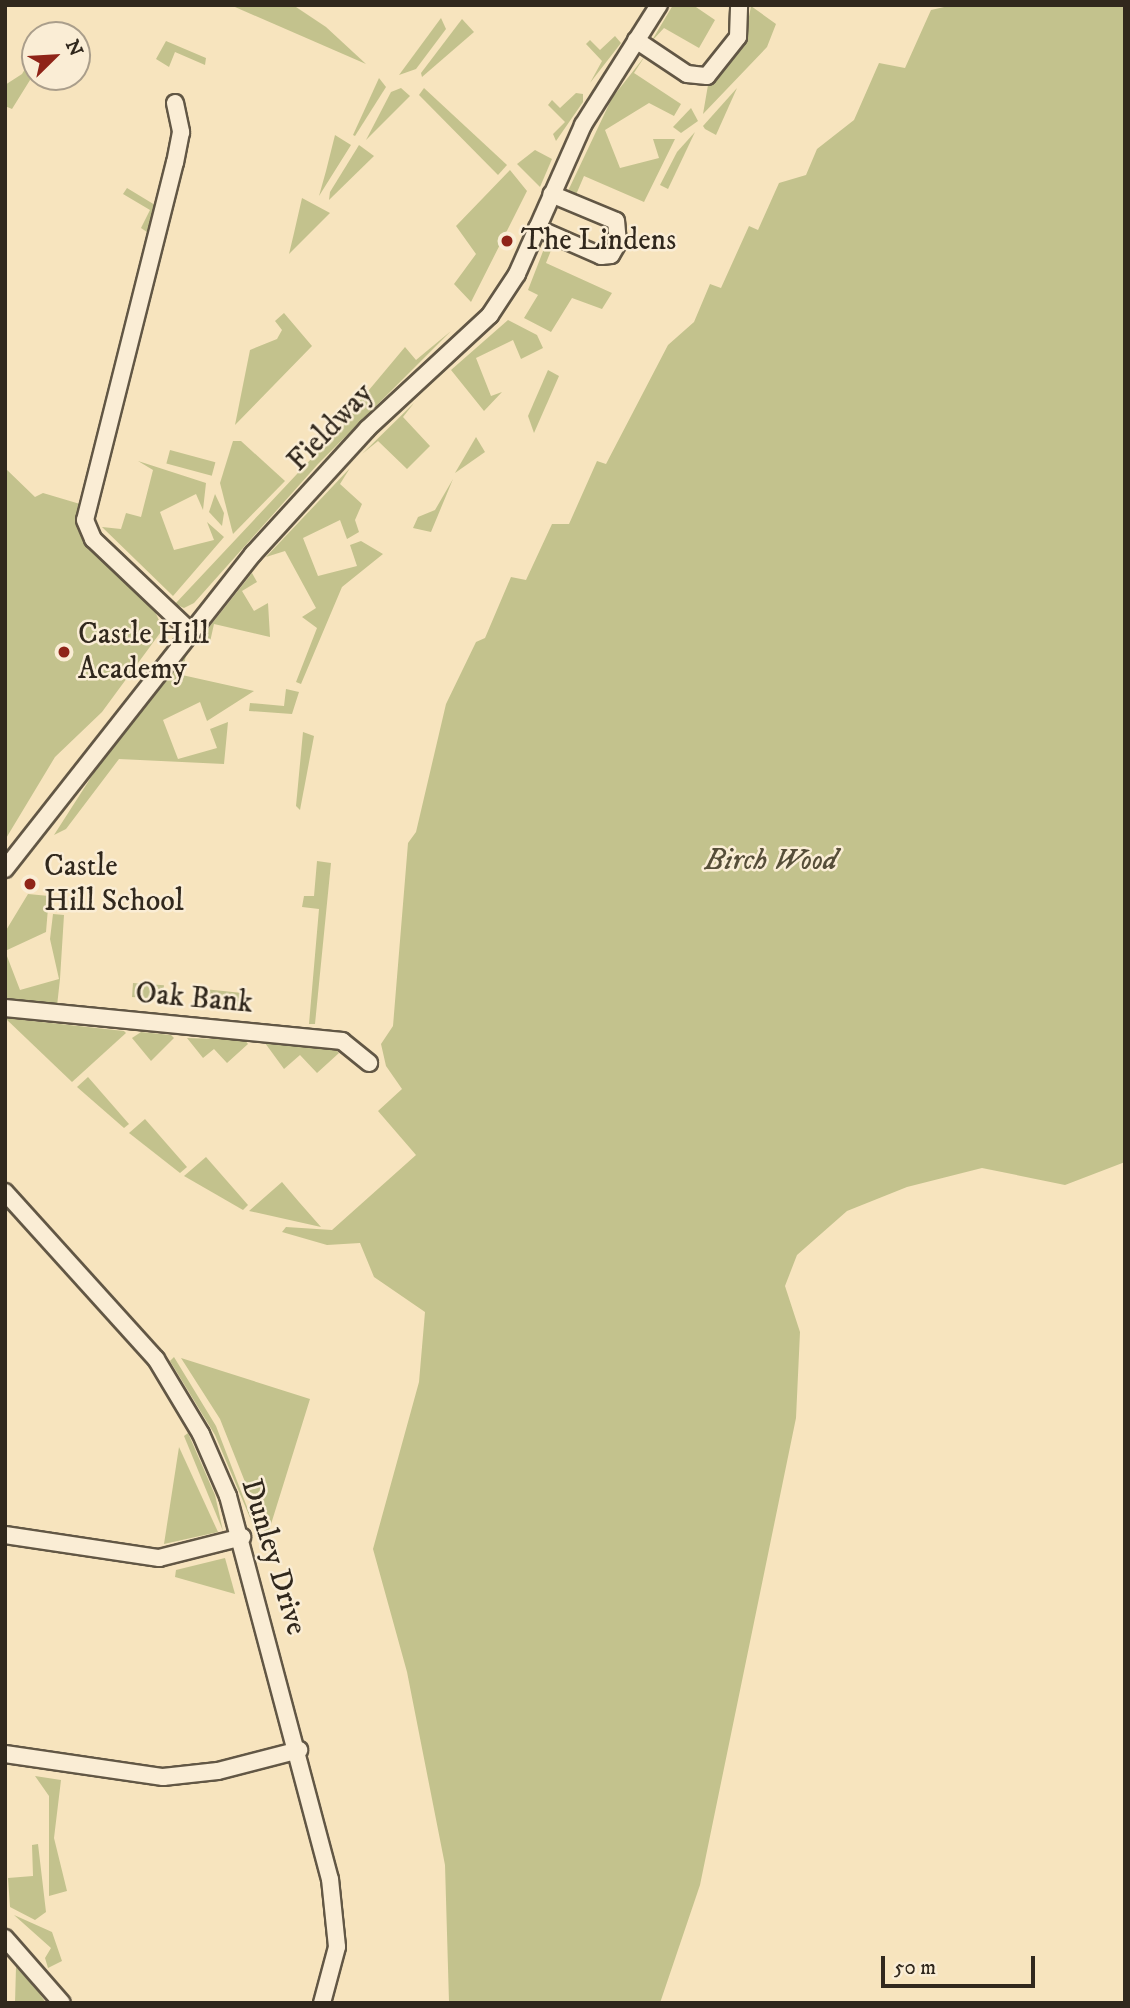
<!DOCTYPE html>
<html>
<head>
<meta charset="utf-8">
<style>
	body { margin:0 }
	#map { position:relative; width:1130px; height:2008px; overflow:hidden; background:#f7e4be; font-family:"IM FELL DW Pica",serif }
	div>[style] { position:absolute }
	.green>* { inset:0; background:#c3c28d; transform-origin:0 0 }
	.roads { filter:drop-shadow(2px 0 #625745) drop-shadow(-2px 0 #625745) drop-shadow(0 2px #625745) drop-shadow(0 -2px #625745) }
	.minor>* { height:16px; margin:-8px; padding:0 8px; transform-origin:8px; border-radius:8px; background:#faedd5 }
	.dots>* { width:19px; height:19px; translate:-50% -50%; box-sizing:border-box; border:4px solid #faedd5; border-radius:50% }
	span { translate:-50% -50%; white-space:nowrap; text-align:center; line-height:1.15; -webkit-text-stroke:5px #faedd5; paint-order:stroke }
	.poi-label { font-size:30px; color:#31281d }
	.left { translate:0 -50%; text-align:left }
	.street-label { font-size:30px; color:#31281d }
	.park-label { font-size:30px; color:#564e39; font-style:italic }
	.frame { position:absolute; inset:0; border:7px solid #31281d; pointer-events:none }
	.north { position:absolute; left:21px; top:21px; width:70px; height:70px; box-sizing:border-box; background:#faedd5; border:2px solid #aa9e8b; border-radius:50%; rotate:66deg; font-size:19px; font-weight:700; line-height:28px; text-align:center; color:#31281d }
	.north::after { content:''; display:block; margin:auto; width:24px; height:32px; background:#8f2418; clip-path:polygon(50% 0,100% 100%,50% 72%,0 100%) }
	.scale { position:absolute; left:881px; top:1956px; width:154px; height:32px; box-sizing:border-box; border:4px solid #31281d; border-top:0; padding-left:9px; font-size:21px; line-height:24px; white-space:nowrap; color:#31281d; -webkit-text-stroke:5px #faedd5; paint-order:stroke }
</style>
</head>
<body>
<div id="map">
	<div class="green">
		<i style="clip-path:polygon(293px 5px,326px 27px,366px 64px,235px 7px)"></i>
		<i style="clip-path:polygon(673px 5px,693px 5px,715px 20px,699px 48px,664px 28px,651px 42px)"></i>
		<i style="clip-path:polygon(953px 5px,1125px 5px,1125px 1162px,1065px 1185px,982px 1168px,907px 1187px,847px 1211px,797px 1255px,785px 1286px,800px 1332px,796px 1418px,700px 1885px,660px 2003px,449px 2002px,445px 1865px,407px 1672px,373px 1549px,419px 1382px,425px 1312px,374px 1277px,360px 1243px,327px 1245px,282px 1232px,286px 1227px,332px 1230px,416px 1155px,378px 1111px,402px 1089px,386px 1066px,381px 1044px,393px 1026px,408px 843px,416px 832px,446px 704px,476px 642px,485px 638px,511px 577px,526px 580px,552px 524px,569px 524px,597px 461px,606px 464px,668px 345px,694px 322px,710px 284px,721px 288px,749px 226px,758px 230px,779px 183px,806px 175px,817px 149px,854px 120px,879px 63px,905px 68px,931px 10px)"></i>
		<i style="clip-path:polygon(751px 6px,776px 24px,767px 47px,703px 114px,708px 85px,744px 43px)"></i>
		<i style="clip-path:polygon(441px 18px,446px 29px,416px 69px,399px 75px)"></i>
		<i style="clip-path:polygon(462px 19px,474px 32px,422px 77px,421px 73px)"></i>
		<i style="clip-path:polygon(615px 36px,621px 43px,590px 83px,602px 61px,586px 44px,590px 40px,600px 50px)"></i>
		<i style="clip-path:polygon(166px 41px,206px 58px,205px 65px,175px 52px,169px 67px,156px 59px)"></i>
		<i style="clip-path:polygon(35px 52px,35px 72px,12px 109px,5px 106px,5px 85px,22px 74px)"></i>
		<i style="clip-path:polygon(645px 56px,634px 73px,681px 104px,674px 116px,649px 103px,605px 130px,620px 168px,659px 158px,653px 139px,675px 139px,644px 202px,584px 176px,575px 197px,567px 193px,612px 98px)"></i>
		<i style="clip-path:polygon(379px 78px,386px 87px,355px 136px,353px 135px)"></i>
		<i style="clip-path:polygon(401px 88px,410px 96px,366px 140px,391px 92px)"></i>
		<i style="clip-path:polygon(424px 88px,507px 165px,498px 175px,419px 95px)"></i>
		<i style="clip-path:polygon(737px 88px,716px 135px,705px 129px,703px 126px)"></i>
		<i style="clip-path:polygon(576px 93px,583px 94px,583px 102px,556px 141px,553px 134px,565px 122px,548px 105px,552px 100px,560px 108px)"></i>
		<i style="clip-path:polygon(691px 108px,698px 121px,681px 133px,673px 127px)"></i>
		<i style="clip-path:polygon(695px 132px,668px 189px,660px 185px,677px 152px)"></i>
		<i style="clip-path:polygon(335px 135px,351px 145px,319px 196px,326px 171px)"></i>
		<i style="clip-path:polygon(359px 145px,374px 156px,329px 200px,330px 192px)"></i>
		<i style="clip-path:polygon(535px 150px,552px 159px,540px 187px,517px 164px)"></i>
		<i style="clip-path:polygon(510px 170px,527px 191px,471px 302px,454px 284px,476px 254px,456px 226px)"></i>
		<i style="clip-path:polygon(127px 188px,155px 205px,147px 232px,141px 228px,150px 210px,123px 194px)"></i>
		<i style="clip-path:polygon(302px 198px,330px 213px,289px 254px,294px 233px)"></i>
		<i style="clip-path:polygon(547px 241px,554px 243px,546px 263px,612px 293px,602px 309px,572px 298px,551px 332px,524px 318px,538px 295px,528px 290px)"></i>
		<i style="clip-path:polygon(284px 313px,312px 346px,235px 425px,250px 350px,277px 339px,282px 330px,275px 321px)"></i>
		<i style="clip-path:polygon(508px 320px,537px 335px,543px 348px,521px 359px,513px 340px,476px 358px,491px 396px,502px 392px,484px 411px,451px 370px)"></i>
		<i style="clip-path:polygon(451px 331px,318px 464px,194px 603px,184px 608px,175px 604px,312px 458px,405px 347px,416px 360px)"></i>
		<i style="clip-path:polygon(548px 370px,559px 376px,534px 433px,528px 416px)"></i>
		<i style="clip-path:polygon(414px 403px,403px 417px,430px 446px,407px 469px,378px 441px,362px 454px)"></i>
		<i style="clip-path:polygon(476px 437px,485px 452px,455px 473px)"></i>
		<i style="clip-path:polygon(233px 441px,241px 441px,285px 481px,233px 534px,220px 483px)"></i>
		<i style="left:170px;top:450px;width:47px;height:14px;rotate:15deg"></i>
		<i style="clip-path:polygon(138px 461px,206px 483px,203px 510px,196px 494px,160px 512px,174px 550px,214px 540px,207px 522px,224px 537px,173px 596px,102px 527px,121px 529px,126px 513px,141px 517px,153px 470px)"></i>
		<i style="clip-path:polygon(5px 468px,35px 497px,43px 493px,80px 504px,83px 537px,152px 605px,163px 629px,102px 712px,55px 757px,5px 840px)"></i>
		<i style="clip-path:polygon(350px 468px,340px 484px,362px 504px,355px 520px,359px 532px,347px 539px,340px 520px,303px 538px,318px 576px,357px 566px,350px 545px,361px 541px,383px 554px,342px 587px,301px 684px,296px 682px,317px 628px,302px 617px,316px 608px,285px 551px,266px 557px)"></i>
		<i style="clip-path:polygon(453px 479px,431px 532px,413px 528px,418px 517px,435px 510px)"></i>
		<i style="clip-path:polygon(215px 494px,224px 513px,222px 526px,209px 512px)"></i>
		<i style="clip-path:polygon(252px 573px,257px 582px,242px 591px,254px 611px,268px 603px,270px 637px,214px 624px,210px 642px,199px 640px)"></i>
		<i style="clip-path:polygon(187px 650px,182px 675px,254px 691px,207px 721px,200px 702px,163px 720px,178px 759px,217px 748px,210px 729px,228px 722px,224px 764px,119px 759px,66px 829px,54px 835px,106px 754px)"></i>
		<i style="clip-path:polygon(286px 689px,299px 692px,292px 714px,249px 711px,250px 703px,284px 706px)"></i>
		<i style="clip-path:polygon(303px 732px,314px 736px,300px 810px,296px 806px)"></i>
		<i style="clip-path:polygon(317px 861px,331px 863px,315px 1024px,309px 1024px,319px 909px,302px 907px,304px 896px,314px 896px)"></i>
		<i style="clip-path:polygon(28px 894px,49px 896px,46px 932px,5px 951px,20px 990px,59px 979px,50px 939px,53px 914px,64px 915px,60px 979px,57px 1006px,5px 999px,5px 932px)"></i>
		<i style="left:133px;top:983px;width:31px;height:14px;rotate:4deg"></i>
		<i style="left:204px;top:989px;width:36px;height:15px;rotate:6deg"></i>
		<i style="clip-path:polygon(5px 1018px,124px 1031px,126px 1033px,72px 1082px)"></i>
		<i style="clip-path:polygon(141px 1032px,171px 1035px,174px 1038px,151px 1061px,132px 1038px)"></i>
		<i style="clip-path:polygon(187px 1038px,245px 1040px,248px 1044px,227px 1063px,214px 1049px,203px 1058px)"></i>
		<i style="clip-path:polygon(265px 1043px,336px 1050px,339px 1053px,317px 1073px,300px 1055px,284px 1069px)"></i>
		<i style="clip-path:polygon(88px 1077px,129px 1124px,124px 1128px,77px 1087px)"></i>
		<i style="clip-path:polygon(145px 1119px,187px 1167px,180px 1173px,129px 1133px)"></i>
		<i style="clip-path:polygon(206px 1157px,248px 1205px,243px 1210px,184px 1176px)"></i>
		<i style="clip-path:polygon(282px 1182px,299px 1202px,321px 1227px,249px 1211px)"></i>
		<i style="clip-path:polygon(174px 1357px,216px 1426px,262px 1546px,215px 1435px,170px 1361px)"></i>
		<i style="clip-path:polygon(181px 1358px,310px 1399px,267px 1537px,220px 1419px)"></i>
		<i style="clip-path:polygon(188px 1433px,215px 1495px,223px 1531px,184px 1436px)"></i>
		<i style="clip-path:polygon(179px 1447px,218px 1532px,164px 1544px)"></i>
		<i style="clip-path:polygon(225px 1558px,235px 1594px,175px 1577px,176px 1570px)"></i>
		<i style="clip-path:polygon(35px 1776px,61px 1780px,54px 1838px,67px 1891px,49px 1896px,49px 1796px)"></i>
		<i style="clip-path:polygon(38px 1844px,46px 1912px,35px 1920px,10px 1907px,8px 1878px,33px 1876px,32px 1845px)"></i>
		<i style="clip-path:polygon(14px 1915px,52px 1932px,62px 1961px,48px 1968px,45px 1958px,51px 1948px)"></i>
		<i style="clip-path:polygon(16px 1967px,37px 1990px,46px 2003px,15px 2003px)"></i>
	</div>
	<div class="roads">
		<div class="minor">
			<i style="left:636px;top:40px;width:61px;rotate:33.7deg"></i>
			<i style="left:687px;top:74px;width:20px;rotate:6deg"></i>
			<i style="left:707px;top:76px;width:50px;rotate:-51.5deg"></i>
			<i style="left:738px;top:37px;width:32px;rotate:-88deg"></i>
			<i style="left:175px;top:103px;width:30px;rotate:78deg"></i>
			<i style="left:181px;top:132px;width:31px;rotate:101deg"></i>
			<i style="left:175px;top:162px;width:369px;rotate:104.1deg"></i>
			<i style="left:85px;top:520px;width:21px;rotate:67deg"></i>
			<i style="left:93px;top:539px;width:131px;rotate:43.5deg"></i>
			<i style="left:537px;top:228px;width:70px;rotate:23.6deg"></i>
			<i style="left:601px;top:256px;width:10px;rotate:-6deg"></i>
			<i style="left:611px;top:255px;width:14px;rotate:-60deg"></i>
			<i style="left:618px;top:243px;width:22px;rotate:-95deg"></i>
			<i style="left:616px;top:221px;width:70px;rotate:-157.4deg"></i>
			<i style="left:5px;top:869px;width:401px;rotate:-51.8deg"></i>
			<i style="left:253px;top:554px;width:169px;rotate:-47.6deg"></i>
			<i style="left:367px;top:429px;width:168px;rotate:-42.8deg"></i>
			<i style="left:490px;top:315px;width:49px;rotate:-56.6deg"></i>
			<i style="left:517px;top:274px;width:163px;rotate:-66.1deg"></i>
			<i style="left:583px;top:125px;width:142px;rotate:-57.7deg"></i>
			<i style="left:5px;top:1008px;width:339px;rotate:5.6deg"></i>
			<i style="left:342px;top:1041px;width:35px;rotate:39deg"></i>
			<i style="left:5px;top:1192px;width:225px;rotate:47.9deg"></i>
			<i style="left:156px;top:1359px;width:87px;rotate:59deg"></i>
			<i style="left:201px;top:1434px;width:68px;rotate:66.5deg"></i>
			<i style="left:228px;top:1496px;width:396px;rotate:75.1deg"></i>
			<i style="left:330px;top:1879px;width:68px;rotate:84.1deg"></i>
			<i style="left:337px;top:1947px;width:58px;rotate:105deg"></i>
			<i style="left:5px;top:1535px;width:156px;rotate:8.5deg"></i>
			<i style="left:159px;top:1558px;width:86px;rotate:-14.2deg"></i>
			<i style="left:5px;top:1754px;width:160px;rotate:8.3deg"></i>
			<i style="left:163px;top:1777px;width:55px;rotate:-6.2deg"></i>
			<i style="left:218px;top:1771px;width:84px;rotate:-14.5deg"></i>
			<i style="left:5px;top:1938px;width:86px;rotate:48.8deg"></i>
		</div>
	</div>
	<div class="dots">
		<i style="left:507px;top:241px;background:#8f2418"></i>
		<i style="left:64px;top:652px;background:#8f2418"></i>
		<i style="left:30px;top:884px;background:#8f2418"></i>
	</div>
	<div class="poi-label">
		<span class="left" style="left:521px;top:241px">The Lindens</span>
		<span class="left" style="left:78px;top:652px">Castle Hill<br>Academy</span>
		<span class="left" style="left:44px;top:884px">Castle<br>Hill School</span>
	</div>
	<div class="street-label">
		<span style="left:331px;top:428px;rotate:-46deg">Fieldway</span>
		<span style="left:194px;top:999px;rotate:5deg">Oak Bank</span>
		<span style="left:273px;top:1557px;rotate:73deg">Dunley Drive</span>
	</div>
	<div class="park-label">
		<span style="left:771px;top:861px">Birch Wood</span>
	</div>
	<div class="frame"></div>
	<div class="north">N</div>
	<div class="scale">50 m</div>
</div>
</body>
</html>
